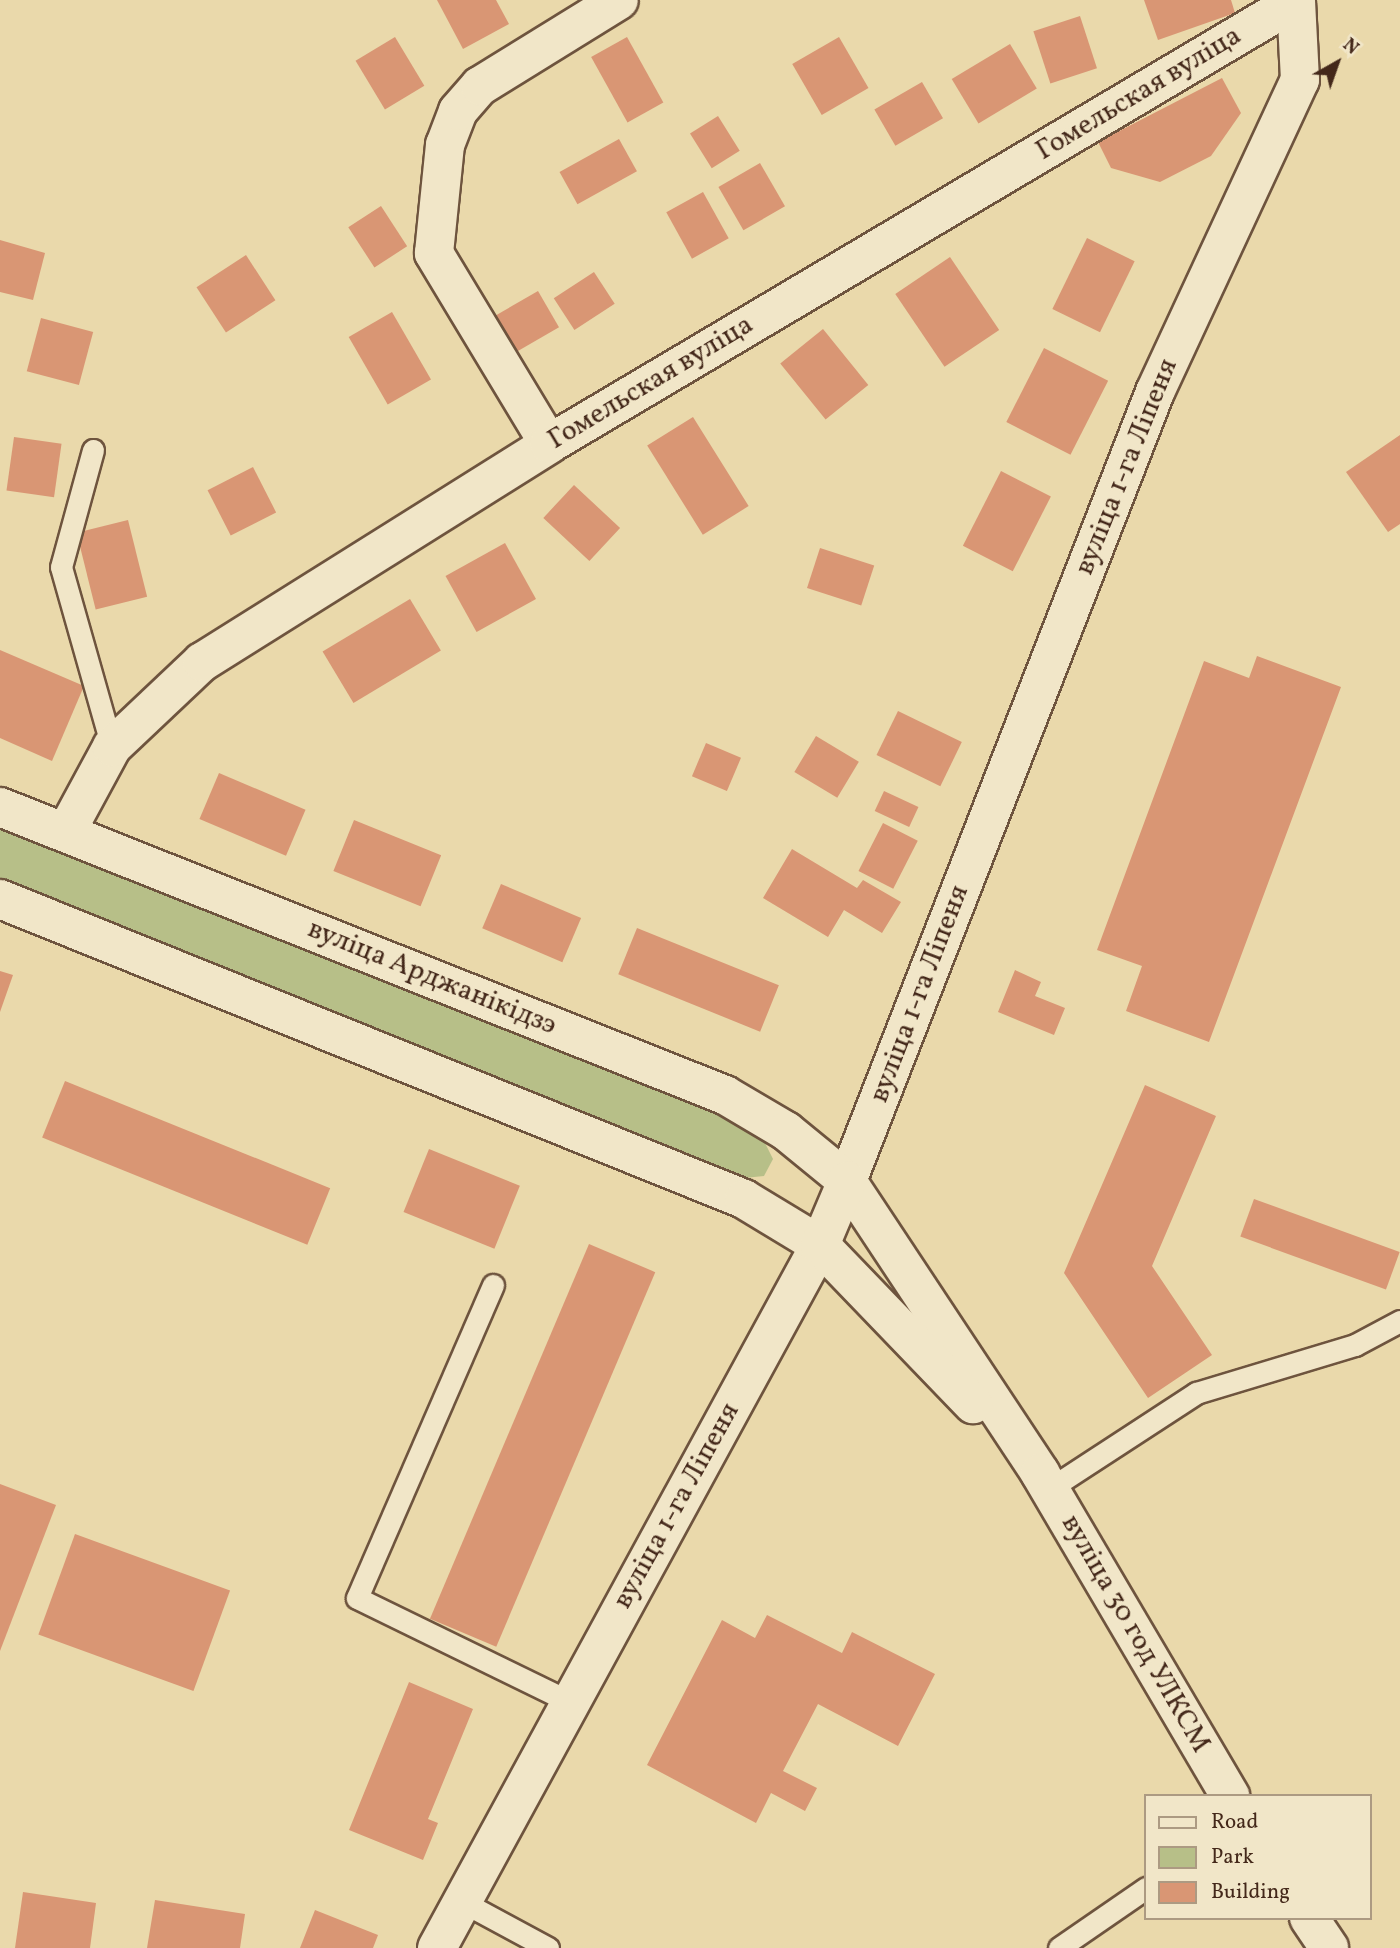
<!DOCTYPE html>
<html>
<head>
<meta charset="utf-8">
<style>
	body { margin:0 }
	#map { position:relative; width:1400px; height:1948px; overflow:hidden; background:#ead9ab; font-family:Vollkorn,serif }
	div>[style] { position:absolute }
	.green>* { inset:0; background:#b7bf88 }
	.building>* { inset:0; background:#d99674; transform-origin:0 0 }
	.roads { filter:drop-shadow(2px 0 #6e543e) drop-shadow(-2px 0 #6e543e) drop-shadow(0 2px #6e543e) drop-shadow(0 -2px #6e543e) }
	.service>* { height:21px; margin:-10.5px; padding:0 10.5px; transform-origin:10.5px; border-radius:10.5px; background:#f1e6c8 }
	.minor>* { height:38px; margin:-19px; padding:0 19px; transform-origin:19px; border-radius:19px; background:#f1e6c8 }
	.secondary>* { height:38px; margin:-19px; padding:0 19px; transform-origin:19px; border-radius:19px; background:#f1e6c8 }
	span { translate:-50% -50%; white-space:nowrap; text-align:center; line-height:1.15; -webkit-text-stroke:5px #f1e6c8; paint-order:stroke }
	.street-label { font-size:28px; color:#44281a }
	.legend { position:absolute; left:1144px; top:1794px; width:228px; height:126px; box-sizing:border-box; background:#f1e6c8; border:2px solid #ac9a82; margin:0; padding:9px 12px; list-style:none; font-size:21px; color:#44281a }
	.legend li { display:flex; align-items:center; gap:14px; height:35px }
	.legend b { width:35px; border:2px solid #ac9a82 }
	.north { position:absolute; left:1302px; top:28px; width:70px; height:70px; -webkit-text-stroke:5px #f1e6c8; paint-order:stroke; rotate:40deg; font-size:19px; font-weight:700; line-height:28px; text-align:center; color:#44281a }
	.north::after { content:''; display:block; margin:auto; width:24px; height:32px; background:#44281a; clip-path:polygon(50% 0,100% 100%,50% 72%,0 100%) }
</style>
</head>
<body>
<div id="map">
	<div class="green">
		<i style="clip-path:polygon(0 826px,747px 1126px,764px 1141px,773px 1159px,764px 1176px,744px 1178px,0 880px)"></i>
	</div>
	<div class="building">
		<i style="clip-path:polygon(437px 0,496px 0,509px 24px,463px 49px)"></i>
		<i style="clip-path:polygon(1144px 0,1231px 0,1235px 13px,1158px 40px)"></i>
		<i style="left:1080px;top:16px;width:55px;height:49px;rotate:72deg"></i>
		<i style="left:395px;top:37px;width:57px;height:46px;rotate:59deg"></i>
		<i style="left:627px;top:37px;width:75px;height:41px;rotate:61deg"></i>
		<i style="left:839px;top:37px;width:59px;height:54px;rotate:60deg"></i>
		<i style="left:1010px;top:44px;width:52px;height:68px;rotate:59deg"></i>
		<i style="clip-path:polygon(1222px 78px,1241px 113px,1211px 156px,1160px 182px,1111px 168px,1098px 142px)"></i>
		<i style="left:922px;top:82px;width:42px;height:55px;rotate:60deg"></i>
		<i style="left:718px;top:116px;width:41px;height:33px;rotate:58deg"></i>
		<i style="left:619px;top:139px;width:37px;height:68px;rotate:61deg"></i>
		<i style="left:760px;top:163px;width:50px;height:48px;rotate:60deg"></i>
		<i style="left:703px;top:192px;width:53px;height:42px;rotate:61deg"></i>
		<i style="left:381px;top:206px;width:48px;height:39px;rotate:57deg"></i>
		<i style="left:1087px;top:238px;width:53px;height:79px;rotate:26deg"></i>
		<i style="clip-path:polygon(0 240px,45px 253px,33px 300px,0 292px)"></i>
		<i style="left:246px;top:255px;width:54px;height:59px;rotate:57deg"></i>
		<i style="left:950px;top:257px;width:88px;height:66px;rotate:56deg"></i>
		<i style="left:594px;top:272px;width:38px;height:48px;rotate:57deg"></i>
		<i style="left:538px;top:291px;width:42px;height:60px;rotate:60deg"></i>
		<i style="left:392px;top:312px;width:78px;height:50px;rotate:60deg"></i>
		<i style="left:41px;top:318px;width:54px;height:55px;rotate:15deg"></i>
		<i style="left:823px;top:329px;width:72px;height:55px;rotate:51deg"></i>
		<i style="left:1044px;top:348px;width:72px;height:83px;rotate:27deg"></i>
		<i style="left:693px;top:417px;width:105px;height:54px;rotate:58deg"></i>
		<i style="clip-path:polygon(1400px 435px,1400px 524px,1388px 532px,1346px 472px)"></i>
		<i style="left:14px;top:437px;width:48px;height:54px;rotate:8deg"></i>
		<i style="left:253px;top:467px;width:51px;height:51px;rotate:63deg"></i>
		<i style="left:1001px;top:471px;width:56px;height:84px;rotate:27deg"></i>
		<i style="left:574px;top:485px;width:63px;height:45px;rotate:43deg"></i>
		<i style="left:128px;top:520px;width:79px;height:53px;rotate:76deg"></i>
		<i style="left:505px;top:543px;width:64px;height:68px;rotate:61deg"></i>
		<i style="left:820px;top:548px;width:57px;height:42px;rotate:18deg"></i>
		<i style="left:410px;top:599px;width:60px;height:102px;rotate:59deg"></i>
		<i style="clip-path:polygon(0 650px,84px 686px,52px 761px,0 738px)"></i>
		<i style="clip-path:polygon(1257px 656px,1341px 687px,1209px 1042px,1126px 1011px,1142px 966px,1097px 950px,1204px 661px,1249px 678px)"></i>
		<i style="left:898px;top:711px;width:71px;height:49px;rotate:26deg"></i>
		<i style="left:816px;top:736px;width:50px;height:42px;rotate:31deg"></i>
		<i style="left:706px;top:743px;width:38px;height:36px;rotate:23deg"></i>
		<i style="left:219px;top:773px;width:94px;height:50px;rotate:23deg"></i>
		<i style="left:884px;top:791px;width:38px;height:22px;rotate:25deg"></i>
		<i style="left:354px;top:820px;width:94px;height:55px;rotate:22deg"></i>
		<i style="left:883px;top:823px;width:39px;height:54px;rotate:27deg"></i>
		<i style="clip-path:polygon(792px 849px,857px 888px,863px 880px,901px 902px,882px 933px,844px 910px,828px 937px,763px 898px)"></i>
		<i style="left:501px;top:884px;width:87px;height:48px;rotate:23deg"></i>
		<i style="left:637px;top:928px;width:153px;height:50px;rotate:22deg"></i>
		<i style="clip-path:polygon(1015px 970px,1041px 982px,1035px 996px,1065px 1008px,1054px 1035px,998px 1012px)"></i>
		<i style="clip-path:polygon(0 971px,13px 975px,0 1012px)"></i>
		<i style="left:65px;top:1081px;width:286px;height:61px;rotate:22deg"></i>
		<i style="clip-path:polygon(1145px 1085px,1216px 1116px,1152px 1266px,1212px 1355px,1148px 1398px,1064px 1273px)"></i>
		<i style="left:429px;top:1149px;width:98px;height:68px;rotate:22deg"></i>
		<i style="left:1254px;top:1199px;width:155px;height:40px;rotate:20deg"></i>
		<i style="left:589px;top:1244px;width:72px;height:407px;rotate:23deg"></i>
		<i style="clip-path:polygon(0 1484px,56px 1505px,0 1651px)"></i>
		<i style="left:75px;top:1534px;width:165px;height:107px;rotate:20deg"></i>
		<i style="clip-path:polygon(767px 1615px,842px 1653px,852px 1632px,935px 1674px,898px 1746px,818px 1704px,783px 1771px,817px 1788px,805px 1811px,771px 1793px,756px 1823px,647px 1765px,722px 1620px,755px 1638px)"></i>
		<i style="clip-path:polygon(409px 1682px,473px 1709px,428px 1819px,438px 1823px,423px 1860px,349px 1830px)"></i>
		<i style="clip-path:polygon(23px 1892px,96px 1903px,90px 1948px,15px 1948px)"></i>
		<i style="clip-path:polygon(155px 1900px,245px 1914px,240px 1948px,147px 1948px)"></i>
		<i style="clip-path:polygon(315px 1910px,378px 1935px,373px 1948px,300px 1948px)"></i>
	</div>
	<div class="roads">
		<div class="service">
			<i style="left:93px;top:450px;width:121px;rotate:105.3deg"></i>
			<i style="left:61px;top:567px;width:187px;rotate:74.2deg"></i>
			<i style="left:493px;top:1285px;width:341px;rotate:113.5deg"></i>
			<i style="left:357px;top:1598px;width:237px;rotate:26deg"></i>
			<i style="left:1049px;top:1489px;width:176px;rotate:-33.1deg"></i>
			<i style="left:1196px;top:1393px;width:166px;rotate:-16.8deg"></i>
			<i style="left:1355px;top:1345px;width:51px;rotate:-28.1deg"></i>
			<i style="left:461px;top:1901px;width:99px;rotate:28.4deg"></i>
			<i style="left:1059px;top:1948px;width:106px;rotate:-34.6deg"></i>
		</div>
		<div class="minor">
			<i style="left:549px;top:444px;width:223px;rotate:-121.1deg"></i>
			<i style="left:434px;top:253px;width:109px;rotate:-84.2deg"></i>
			<i style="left:445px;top:145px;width:36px;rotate:-69deg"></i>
			<i style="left:458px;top:111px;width:33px;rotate:-49deg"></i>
			<i style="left:480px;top:86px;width:163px;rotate:-31.7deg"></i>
			<i style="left:66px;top:832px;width:97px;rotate:-61.6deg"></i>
			<i style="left:112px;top:747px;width:124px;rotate:-43.4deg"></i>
			<i style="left:202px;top:662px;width:410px;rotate:-32.1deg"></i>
			<i style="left:549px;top:444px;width:868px;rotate:-30.67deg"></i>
			<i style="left:847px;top:1181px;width:847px;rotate:-68.68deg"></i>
			<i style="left:1155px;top:392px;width:344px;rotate:-65.1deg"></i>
			<i style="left:1300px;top:80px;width:80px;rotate:-92.9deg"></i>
			<i style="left:437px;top:1948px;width:801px;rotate:-61.42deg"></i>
		</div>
		<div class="secondary">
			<i style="left:0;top:807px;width:780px;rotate:21.67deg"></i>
			<i style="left:725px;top:1095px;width:71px;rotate:30.5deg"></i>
			<i style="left:786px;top:1131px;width:79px;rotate:39.3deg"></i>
			<i style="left:847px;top:1181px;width:350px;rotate:56.5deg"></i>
			<i style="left:1040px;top:1473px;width:375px;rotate:59.5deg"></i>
			<i style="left:0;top:899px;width:802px;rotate:21.96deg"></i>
			<i style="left:744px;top:1199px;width:89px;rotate:31.2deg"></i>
			<i style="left:820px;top:1245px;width:221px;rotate:46.1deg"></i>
			<i style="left:820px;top:1245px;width:69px;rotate:-67.1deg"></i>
			<i style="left:1309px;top:1918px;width:36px;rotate:56deg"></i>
		</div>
	</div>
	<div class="street-label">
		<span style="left:1139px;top:94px;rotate:-31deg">Гомельская вуліца</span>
		<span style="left:651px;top:383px;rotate:-31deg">Гомельская вуліца</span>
		<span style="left:1127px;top:467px;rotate:-68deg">вуліца 1-га Ліпеня</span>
		<span style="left:432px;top:978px;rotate:22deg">вуліца Арджанікідзэ</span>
		<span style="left:920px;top:994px;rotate:-69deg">вуліца 1-га Ліпеня</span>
		<span style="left:677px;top:1506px;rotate:-61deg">вуліца 1-га Ліпеня</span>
		<span style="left:1135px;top:1634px;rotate:60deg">вуліца 30 год УЛКСМ</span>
	</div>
	<ul class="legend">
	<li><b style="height:9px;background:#f1e6c8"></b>Road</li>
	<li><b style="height:19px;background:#b7bf88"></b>Park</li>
	<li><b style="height:19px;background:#d99674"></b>Building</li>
	</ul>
	<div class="north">N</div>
</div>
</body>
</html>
